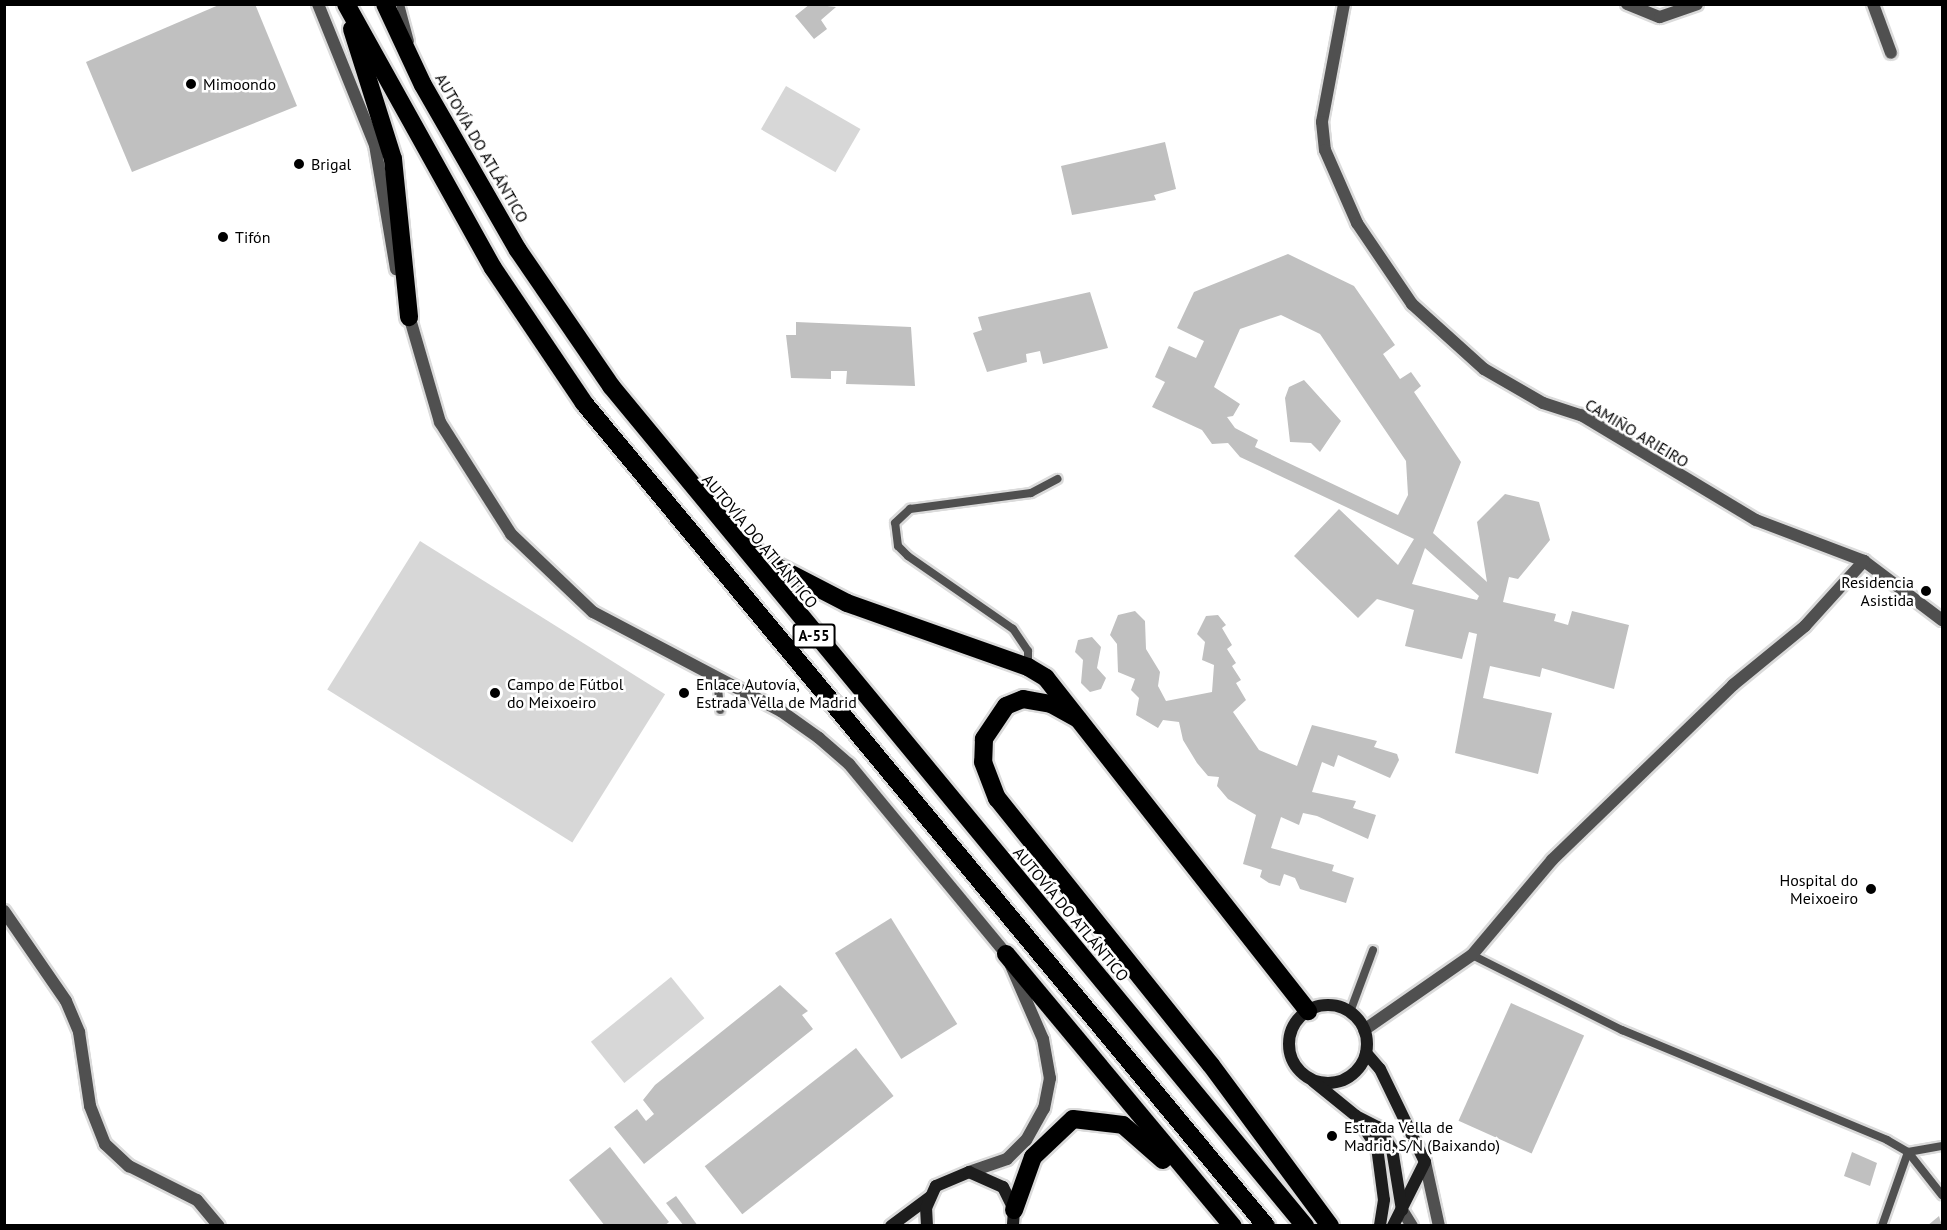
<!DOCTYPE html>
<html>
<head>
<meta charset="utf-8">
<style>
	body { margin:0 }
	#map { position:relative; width:1947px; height:1230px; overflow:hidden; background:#fff; font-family:"PT Sans",sans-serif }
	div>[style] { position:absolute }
	.green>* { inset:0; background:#d7d7d7; transform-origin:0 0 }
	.building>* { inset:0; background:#c0c0c0; transform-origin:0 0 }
	.roads { filter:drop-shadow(2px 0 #dbdbdb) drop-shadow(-2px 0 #dbdbdb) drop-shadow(0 2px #dbdbdb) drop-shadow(0 -2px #dbdbdb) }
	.lane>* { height:8px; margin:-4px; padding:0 4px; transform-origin:4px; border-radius:4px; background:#505050 }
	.street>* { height:12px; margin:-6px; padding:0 6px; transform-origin:6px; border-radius:6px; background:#505050 }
	.secondary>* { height:12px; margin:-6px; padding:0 6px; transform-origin:6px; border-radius:6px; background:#1d1d1d }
	.secondary>.ring { margin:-6px; padding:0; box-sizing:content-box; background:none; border:12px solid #1d1d1d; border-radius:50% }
	.highway>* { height:18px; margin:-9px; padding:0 9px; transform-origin:9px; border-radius:9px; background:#000 }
	.dots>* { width:16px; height:16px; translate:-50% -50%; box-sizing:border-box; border:3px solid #fff; border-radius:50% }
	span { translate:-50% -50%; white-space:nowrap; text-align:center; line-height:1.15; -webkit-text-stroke:5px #fff; paint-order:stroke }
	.shield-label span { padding:2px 4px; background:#fff; border:2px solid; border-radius:4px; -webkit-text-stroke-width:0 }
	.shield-label { font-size:15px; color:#000; font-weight:700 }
	.poi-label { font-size:16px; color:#000 }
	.left { translate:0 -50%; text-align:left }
	.right { translate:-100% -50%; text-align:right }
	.street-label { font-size:16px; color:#000 }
	.frame { position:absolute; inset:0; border:6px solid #000; pointer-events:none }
</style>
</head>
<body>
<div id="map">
	<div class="green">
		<i style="left:786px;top:86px;width:86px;height:50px;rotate:30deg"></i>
		<i style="left:420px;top:541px;width:289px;height:175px;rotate:32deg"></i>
		<i style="left:671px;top:977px;width:53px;height:103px;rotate:51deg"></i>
	</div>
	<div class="building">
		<i style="clip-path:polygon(221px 4px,255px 4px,297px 106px,132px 172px,86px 62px)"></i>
		<i style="clip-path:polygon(810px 4px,836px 7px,821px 20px,827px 29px,814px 39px,795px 16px)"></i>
		<i style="clip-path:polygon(1165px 142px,1176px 189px,1154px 195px,1156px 200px,1072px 215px,1061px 166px)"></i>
		<i style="clip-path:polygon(evenodd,1288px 254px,1354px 286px,1395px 345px,1383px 354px,1400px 379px,1411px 372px,1421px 386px,1414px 392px,1461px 462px,1433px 533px,1487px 582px,1477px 522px,1505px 494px,1539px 502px,1550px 540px,1518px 579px,1509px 577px,1503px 602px,1556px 614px,1554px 621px,1568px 625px,1572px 611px,1629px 625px,1614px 689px,1542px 668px,1540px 677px,1490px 666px,1483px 698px,1552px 713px,1538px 774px,1455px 753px,1477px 634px,1469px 632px,1462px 659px,1405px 646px,1414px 610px,1377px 599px,1358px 618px,1294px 556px,1339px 509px,1398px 565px,1414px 539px,1240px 457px,1228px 443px,1212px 444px,1202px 430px,1152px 407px,1165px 382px,1155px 377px,1169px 346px,1196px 358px,1204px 341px,1177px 328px,1194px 292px,1288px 254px,1281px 315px,1320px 334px,1406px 461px,1408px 495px,1398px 515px,1255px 447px,1258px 440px,1235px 428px,1227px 417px,1233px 416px,1240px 404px,1214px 387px,1240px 329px,1281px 315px,1288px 254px,1425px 548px,1479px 596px,1477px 600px,1412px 584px,1425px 548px)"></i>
		<i style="clip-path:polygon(1090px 292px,1108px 348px,1043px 364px,1040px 351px,1026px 354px,1027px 362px,987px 372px,973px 333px,982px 330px,978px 317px)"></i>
		<i style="clip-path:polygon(796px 322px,911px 327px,915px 386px,846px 384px,847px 371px,831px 371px,831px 379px,791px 378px,786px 335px,796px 335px)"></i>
		<i style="clip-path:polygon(1304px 380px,1341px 421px,1320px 452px,1311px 443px,1290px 442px,1285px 398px,1289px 387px)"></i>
		<i style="clip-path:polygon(1135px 611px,1145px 621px,1146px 649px,1160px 672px,1158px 686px,1166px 701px,1212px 692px,1214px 665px,1202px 660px,1205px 642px,1197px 634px,1206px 616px,1218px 615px,1226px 625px,1222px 628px,1232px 645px,1227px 649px,1236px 663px,1232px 666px,1241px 680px,1236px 683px,1246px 700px,1233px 712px,1259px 750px,1297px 766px,1312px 725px,1377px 741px,1374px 747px,1397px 754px,1399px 760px,1390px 778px,1338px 755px,1334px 767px,1322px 762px,1312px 792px,1356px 801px,1353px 808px,1376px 815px,1368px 839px,1317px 816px,1303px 813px,1299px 825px,1281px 817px,1271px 848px,1334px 865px,1332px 871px,1354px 878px,1346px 903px,1300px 889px,1295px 878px,1284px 874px,1280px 886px,1269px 883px,1260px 877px,1262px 870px,1243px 864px,1256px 815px,1228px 799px,1217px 786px,1219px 777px,1208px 776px,1197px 763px,1183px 740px,1179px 722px,1163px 720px,1158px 728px,1136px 715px,1139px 698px,1131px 690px,1135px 679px,1118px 672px,1117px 644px,1110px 635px,1118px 615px)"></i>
		<i style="clip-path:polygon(1092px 637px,1101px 647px,1097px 668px,1106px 678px,1101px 689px,1090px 692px,1081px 683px,1083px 660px,1075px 652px,1078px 640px)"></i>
		<i style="left:891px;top:918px;width:125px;height:66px;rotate:58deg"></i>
		<i style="clip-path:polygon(780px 985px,808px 1011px,802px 1015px,813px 1029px,644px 1164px,614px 1127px,637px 1109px,646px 1121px,654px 1114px,643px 1100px,655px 1085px)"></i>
		<i style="left:1511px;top:1003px;width:80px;height:129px;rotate:24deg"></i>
		<i style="left:856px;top:1048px;width:61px;height:192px;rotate:52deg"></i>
		<i style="clip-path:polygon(610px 1147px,669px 1222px,664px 1226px,605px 1226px,569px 1180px)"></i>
		<i style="clip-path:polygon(1852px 1152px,1877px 1163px,1870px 1186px,1844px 1176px)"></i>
		<i style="clip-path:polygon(676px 1196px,698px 1226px,684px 1226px,666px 1203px)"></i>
		<i style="clip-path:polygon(1939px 1216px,1942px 1226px,1927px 1226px)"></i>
	</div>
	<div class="roads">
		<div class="lane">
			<i style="left:400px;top:4px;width:38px;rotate:75deg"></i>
			<i style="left:1028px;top:666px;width:15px;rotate:-90deg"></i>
			<i style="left:1028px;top:651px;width:27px;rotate:-124deg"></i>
			<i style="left:1013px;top:629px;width:128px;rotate:-145.2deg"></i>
			<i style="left:908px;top:556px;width:14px;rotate:-135deg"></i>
			<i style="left:898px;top:546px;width:23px;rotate:-97deg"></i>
			<i style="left:895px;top:523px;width:21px;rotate:-43deg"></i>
			<i style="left:910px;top:509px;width:122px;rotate:-7.5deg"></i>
			<i style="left:1031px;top:493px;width:30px;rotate:-28deg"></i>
			<i style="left:717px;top:679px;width:31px;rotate:84deg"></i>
			<i style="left:1472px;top:955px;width:168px;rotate:26.6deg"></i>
			<i style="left:1622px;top:1030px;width:287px;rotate:22.5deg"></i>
			<i style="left:1887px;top:1140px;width:24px;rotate:30deg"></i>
			<i style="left:1908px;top:1152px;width:55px;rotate:51.7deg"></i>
			<i style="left:1350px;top:1012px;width:66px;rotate:-69.6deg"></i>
			<i style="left:1908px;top:1152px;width:35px;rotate:-10deg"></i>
			<i style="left:1882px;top:1226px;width:78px;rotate:-70.6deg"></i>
		</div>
		<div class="street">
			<i style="left:318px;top:4px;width:152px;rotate:68deg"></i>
			<i style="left:375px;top:145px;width:126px;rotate:80.4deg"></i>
			<i style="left:1344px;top:4px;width:120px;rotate:100.6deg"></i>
			<i style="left:1322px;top:122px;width:28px;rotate:84deg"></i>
			<i style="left:1325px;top:150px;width:80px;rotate:66.3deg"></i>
			<i style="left:1357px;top:223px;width:98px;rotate:55.8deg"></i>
			<i style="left:1412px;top:304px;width:97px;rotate:42.1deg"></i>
			<i style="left:1484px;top:369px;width:68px;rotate:30deg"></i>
			<i style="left:1543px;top:403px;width:40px;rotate:18deg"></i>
			<i style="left:1581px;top:415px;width:204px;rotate:31deg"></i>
			<i style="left:1756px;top:520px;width:116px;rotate:20.8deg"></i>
			<i style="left:1864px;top:561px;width:98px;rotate:37.1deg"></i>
			<i style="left:1627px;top:4px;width:35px;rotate:22deg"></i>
			<i style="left:1660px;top:17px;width:39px;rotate:-19deg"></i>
			<i style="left:1873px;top:4px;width:52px;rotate:69.8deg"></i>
			<i style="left:408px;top:312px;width:115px;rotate:73.8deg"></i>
			<i style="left:440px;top:422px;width:133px;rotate:57.6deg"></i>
			<i style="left:511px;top:534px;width:113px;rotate:43.6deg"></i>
			<i style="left:593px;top:612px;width:212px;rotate:27.8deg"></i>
			<i style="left:781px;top:711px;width:47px;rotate:35.4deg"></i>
			<i style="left:819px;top:738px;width:40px;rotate:41deg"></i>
			<i style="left:849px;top:764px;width:246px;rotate:50.4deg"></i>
			<i style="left:1006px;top:954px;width:93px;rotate:66.5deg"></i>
			<i style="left:1043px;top:1039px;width:40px;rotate:80deg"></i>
			<i style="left:1050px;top:1078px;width:31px;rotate:101deg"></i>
			<i style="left:1044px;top:1108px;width:37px;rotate:119deg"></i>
			<i style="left:1026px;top:1140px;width:27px;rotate:135deg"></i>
			<i style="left:1007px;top:1159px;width:40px;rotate:161.1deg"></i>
			<i style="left:4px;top:911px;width:109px;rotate:55.4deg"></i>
			<i style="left:66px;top:1001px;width:34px;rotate:67deg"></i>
			<i style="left:79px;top:1032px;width:75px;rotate:81.5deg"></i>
			<i style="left:90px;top:1106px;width:41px;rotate:68.5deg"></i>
			<i style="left:105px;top:1144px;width:33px;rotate:43deg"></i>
			<i style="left:129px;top:1166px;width:76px;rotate:26.6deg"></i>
			<i style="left:197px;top:1200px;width:34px;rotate:50deg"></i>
			<i style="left:1364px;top:1030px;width:131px;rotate:-34.8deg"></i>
			<i style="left:1472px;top:955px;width:124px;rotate:-49.9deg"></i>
			<i style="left:1552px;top:860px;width:252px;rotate:-44deg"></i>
			<i style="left:1733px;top:685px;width:93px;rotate:-39.3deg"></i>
			<i style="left:1805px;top:626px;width:88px;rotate:-47.8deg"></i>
			<i style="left:1425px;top:1162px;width:66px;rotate:77.7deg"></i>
			<i style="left:1402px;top:1210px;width:19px;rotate:58deg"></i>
		</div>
		<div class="secondary">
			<i class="ring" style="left:1289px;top:1005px;width:66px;height:66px"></i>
			<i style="left:1366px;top:1053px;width:21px;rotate:49deg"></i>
			<i style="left:1380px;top:1069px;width:103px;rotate:64.2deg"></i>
			<i style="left:1425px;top:1162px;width:72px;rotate:116.6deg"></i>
			<i style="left:1313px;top:1081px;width:55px;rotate:39.1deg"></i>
			<i style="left:1356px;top:1116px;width:37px;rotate:56deg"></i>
			<i style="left:1377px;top:1147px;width:53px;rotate:82.5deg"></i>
			<i style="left:1384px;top:1200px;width:26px;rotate:99deg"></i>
			<i style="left:1358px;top:1117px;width:22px;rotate:27deg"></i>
			<i style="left:1378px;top:1127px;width:26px;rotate:58deg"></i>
			<i style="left:1392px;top:1149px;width:62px;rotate:80.7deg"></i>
			<i style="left:891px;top:1226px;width:49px;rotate:-36.6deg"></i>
			<i style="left:927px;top:1226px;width:18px;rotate:-93deg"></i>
			<i style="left:926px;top:1208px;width:24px;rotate:-66deg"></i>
			<i style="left:936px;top:1186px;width:36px;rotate:-23deg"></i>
			<i style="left:969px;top:1172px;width:37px;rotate:24deg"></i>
			<i style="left:1003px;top:1187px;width:25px;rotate:64deg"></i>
			<i style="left:1014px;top:1210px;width:16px;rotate:94deg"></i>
		</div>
		<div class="highway">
			<i style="left:346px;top:4px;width:302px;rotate:60.9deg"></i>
			<i style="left:493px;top:268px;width:163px;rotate:56deg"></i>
			<i style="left:584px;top:403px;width:1069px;rotate:50.35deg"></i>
			<i style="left:385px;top:4px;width:89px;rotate:64.9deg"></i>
			<i style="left:423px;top:85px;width:190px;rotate:60.1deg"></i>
			<i style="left:518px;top:250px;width:165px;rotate:55.6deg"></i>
			<i style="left:611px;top:386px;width:1090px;rotate:50.44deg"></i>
			<i style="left:352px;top:29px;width:136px;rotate:72.5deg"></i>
			<i style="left:393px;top:159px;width:159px;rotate:84.2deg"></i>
			<i style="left:751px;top:547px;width:18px;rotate:45deg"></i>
			<i style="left:764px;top:560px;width:93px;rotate:27.4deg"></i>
			<i style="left:847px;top:603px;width:192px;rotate:19.5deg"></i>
			<i style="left:1028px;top:667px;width:21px;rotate:31deg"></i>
			<i style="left:1046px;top:678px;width:424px;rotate:51.8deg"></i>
			<i style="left:1078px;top:719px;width:31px;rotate:-151deg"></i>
			<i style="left:1051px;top:704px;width:28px;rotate:-170deg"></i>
			<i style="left:1023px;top:699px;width:18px;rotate:158deg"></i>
			<i style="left:1006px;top:706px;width:40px;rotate:124deg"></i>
			<i style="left:984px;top:739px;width:23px;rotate:92deg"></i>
			<i style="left:983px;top:762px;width:39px;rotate:69deg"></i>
			<i style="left:997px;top:798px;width:342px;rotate:51.3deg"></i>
			<i style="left:1211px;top:1065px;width:200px;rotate:53.5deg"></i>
			<i style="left:1006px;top:954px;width:354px;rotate:50.2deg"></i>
			<i style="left:1014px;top:1210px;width:56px;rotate:-70.3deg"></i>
			<i style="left:1033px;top:1157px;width:55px;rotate:-43.5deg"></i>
			<i style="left:1073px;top:1119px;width:50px;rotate:6.8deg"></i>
			<i style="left:1123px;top:1125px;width:53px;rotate:41.2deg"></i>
		</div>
	</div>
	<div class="dots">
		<i style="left:191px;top:84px;background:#000"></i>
		<i style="left:299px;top:164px;background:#000"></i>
		<i style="left:223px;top:237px;background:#000"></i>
		<i style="left:1926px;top:591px;background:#000"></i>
		<i style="left:495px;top:693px;background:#000"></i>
		<i style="left:684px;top:693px;background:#000"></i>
		<i style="left:1871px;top:889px;background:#000"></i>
		<i style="left:1332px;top:1136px;background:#000"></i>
	</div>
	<div class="shield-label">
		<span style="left:814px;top:636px">A-55</span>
	</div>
	<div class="poi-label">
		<span class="left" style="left:203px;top:84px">Mimoondo</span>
		<span class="left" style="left:311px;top:164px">Brigal</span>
		<span class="left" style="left:235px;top:237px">Tifón</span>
		<span class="right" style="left:1914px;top:591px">Residencia<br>Asistida</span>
		<span class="left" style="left:507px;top:693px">Campo de Fútbol<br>do Meixoeiro</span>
		<span class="left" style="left:696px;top:693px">Enlace Autovía,<br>Estrada Vella de Madrid</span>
		<span class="right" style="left:1858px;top:889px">Hospital do<br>Meixoeiro</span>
		<span class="left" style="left:1344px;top:1136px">Estrada Vella de<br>Madrid, S/N (Baixando)</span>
	</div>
	<div class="street-label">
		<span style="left:482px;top:148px;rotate:60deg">AUTOVÍA DO ATLÁNTICO</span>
		<span style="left:1637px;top:433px;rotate:31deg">CAMIÑO ARIEIRO</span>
		<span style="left:760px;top:541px;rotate:50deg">AUTOVÍA DO ATLÁNTICO</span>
		<span style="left:1071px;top:914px;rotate:50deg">AUTOVÍA DO ATLÁNTICO</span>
	</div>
	<div class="frame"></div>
</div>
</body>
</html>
